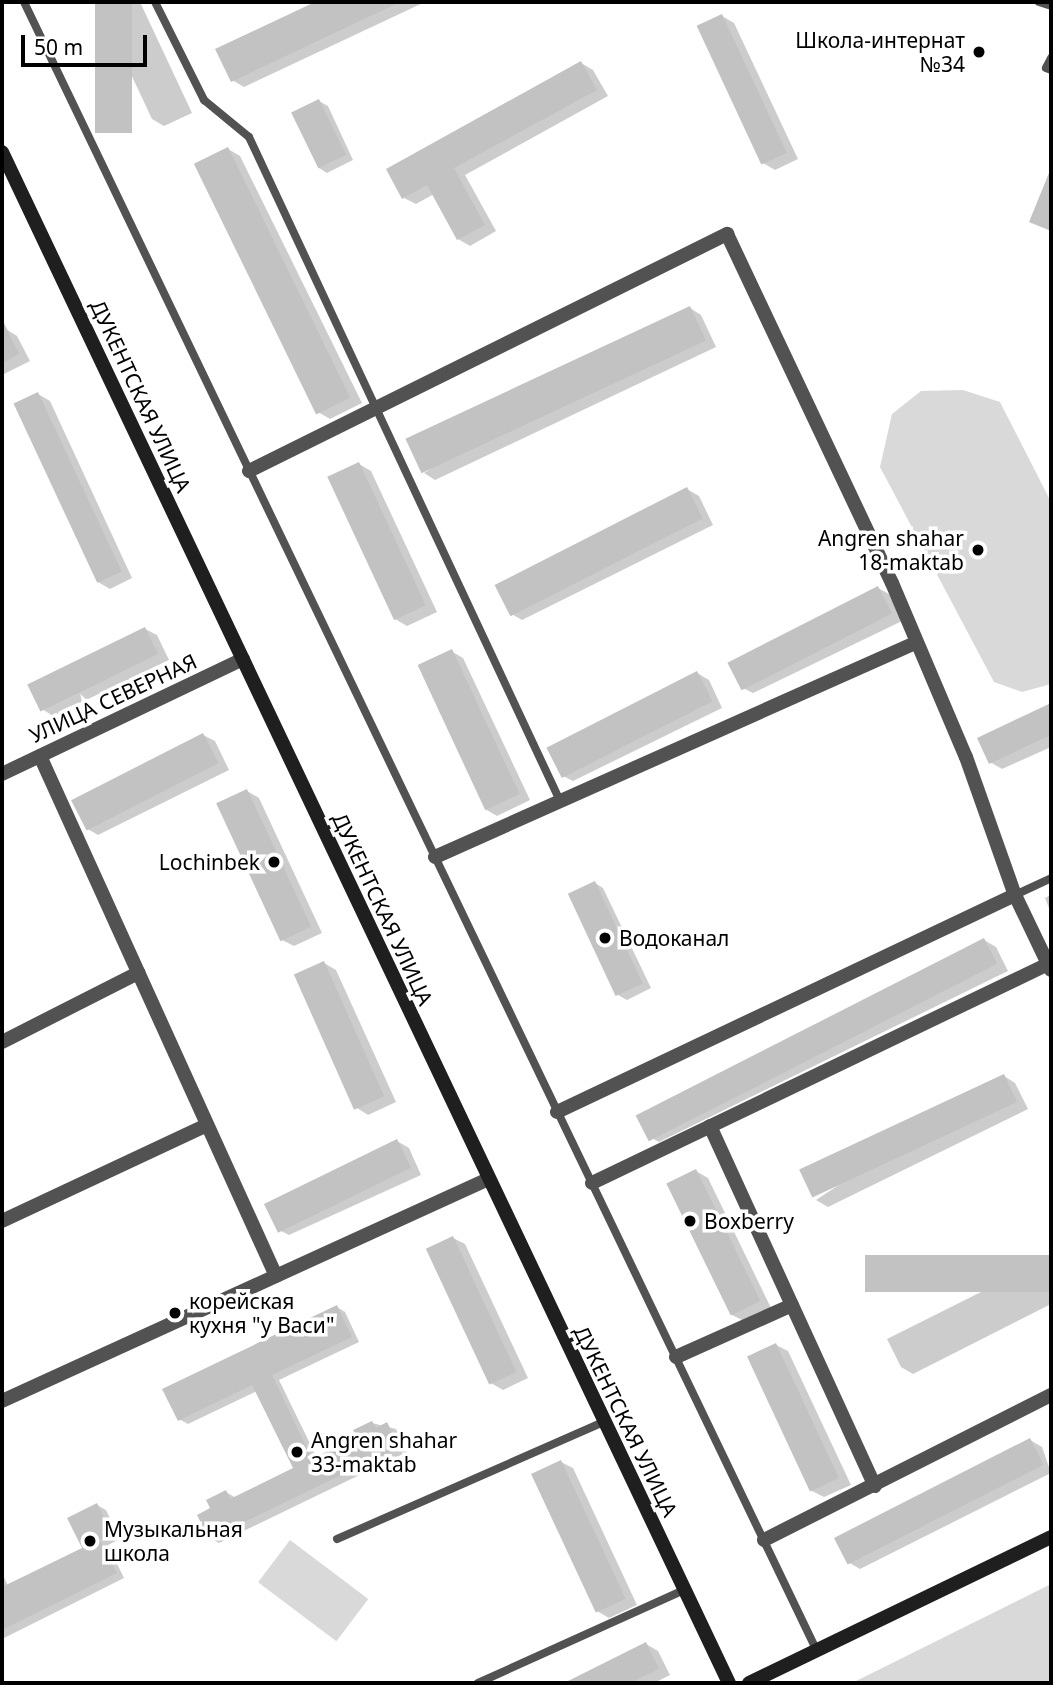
<!DOCTYPE html>
<html>
<head>
<meta charset="utf-8">
<style>
	body { margin:0 }
	#map { position:relative; width:1053px; height:1685px; overflow:hidden; background:#fff; font-family:"Noto Sans",sans-serif }
	div>[style] { position:absolute }
	.green>* { inset:0; background:#d9d9d9; transform-origin:0 0 }
	.shadow>* { inset:0; background:#0003 }
	.building>* { inset:0; background:#c2c2c2; transform-origin:0 0 }
	.lane>* { height:8px; margin:-4px; padding:0 4px; transform-origin:4px; border-radius:4px; background:#525252 }
	.street>* { height:14px; margin:-7px; padding:0 7px; transform-origin:7px; border-radius:7px; background:#525252 }
	.secondary>* { height:14px; margin:-7px; padding:0 7px; transform-origin:7px; border-radius:7px; background:#1f1f1f }
	.dots>* { width:19px; height:19px; translate:-50% -50%; box-sizing:border-box; border:4px solid #fff; border-radius:50% }
	span { translate:-50% -50%; white-space:nowrap; text-align:center; line-height:1.15; -webkit-text-stroke:7px #fff; paint-order:stroke }
	.poi-label { font-size:21px; color:#000 }
	.right { translate:-100% -50%; text-align:right }
	.left { translate:0 -50%; text-align:left }
	.street-label { font-size:21px; color:#000 }
	.frame { position:absolute; inset:0; border:4px solid #000; pointer-events:none }
	.scale { position:absolute; left:21px; top:35px; width:126px; height:32px; box-sizing:border-box; border:4px solid #000; border-top:0; padding-left:9px; font-size:21px; line-height:24px; white-space:nowrap; color:#000; -webkit-text-stroke:5px #fff; paint-order:stroke }
</style>
</head>
<body>
<div id="map">
	<div class="green">
		<i style="clip-path:polygon(963px 390px,1000px 402px,1051px 502px,1051px 684px,1022px 692px,994px 682px,880px 467px,892px 414px,921px 391px)"></i>
		<i style="left:290px;top:1540px;width:98px;height:53px;rotate:37deg"></i>
		<i style="clip-path:polygon(1051px 1584px,1051px 1683px,852px 1683px)"></i>
	</div>
	<div class="shadow">
		<i style="clip-path:polygon(97px 2px,140px 2px,192px 113px,164px 126px,152px 119px)"></i>
		<i style="clip-path:polygon(319px 2px,425px 2px,244px 87px,232px 80px,218px 50px)"></i>
		<i style="clip-path:polygon(722px 16px,734px 23px,798px 159px,775px 170px,763px 163px)"></i>
		<i style="clip-path:polygon(581px 63px,593px 70px,608px 96px,465px 175px,496px 231px,470px 246px,458px 239px,434px 194px,416px 204px,404px 198px)"></i>
		<i style="clip-path:polygon(319px 101px,328px 106px,353px 160px,327px 173px,319px 168px)"></i>
		<i style="clip-path:polygon(228px 149px,240px 156px,362px 403px,330px 419px,318px 412px)"></i>
		<i style="clip-path:polygon(690px 308px,701px 315px,716px 347px,435px 480px,424px 473px)"></i>
		<i style="clip-path:polygon(6px 329px,17px 336px,30px 361px,2px 375px,2px 331px)"></i>
		<i style="clip-path:polygon(38px 394px,50px 401px,132px 578px,110px 589px,98px 582px)"></i>
		<i style="clip-path:polygon(359px 464px,371px 471px,437px 612px,407px 626px,395px 619px)"></i>
		<i style="clip-path:polygon(687px 489px,699px 496px,713px 525px,522px 620px,510px 613px)"></i>
		<i style="clip-path:polygon(878px 588px,889px 594px,902px 621px,753px 693px,741px 687px)"></i>
		<i style="clip-path:polygon(145px 629px,157px 635px,169px 660px,53px 716px,42px 709px)"></i>
		<i style="clip-path:polygon(451px 651px,463px 658px,530px 800px,497px 816px,485px 809px)"></i>
		<i style="clip-path:polygon(697px 673px,709px 680px,722px 708px,573px 781px,561px 775px)"></i>
		<i style="clip-path:polygon(1051px 705px,1051px 747px,1002px 769px,990px 762px,979px 738px)"></i>
		<i style="clip-path:polygon(203px 735px,215px 741px,229px 770px,98px 835px,86px 828px)"></i>
		<i style="clip-path:polygon(247px 791px,259px 798px,322px 933px,294px 946px,282px 940px)"></i>
		<i style="clip-path:polygon(595px 883px,603px 888px,651px 988px,627px 1000px,618px 995px)"></i>
		<i style="clip-path:polygon(1051px 895px,1051px 913px,1045px 898px)"></i>
		<i style="clip-path:polygon(984px 940px,996px 947px,1008px 971px,659px 1142px,647px 1135px)"></i>
		<i style="clip-path:polygon(324px 963px,336px 970px,396px 1102px,368px 1115px,357px 1108px)"></i>
		<i style="clip-path:polygon(1004px 1076px,1015px 1083px,1028px 1109px,828px 1207px,816px 1200px)"></i>
		<i style="clip-path:polygon(397px 1141px,409px 1148px,421px 1175px,289px 1235px,277px 1229px)"></i>
		<i style="clip-path:polygon(696px 1171px,708px 1178px,771px 1308px,744px 1321px,732px 1315px)"></i>
		<i style="clip-path:polygon(453px 1238px,465px 1244px,528px 1378px,503px 1390px,491px 1383px)"></i>
		<i style="clip-path:polygon(1051px 1257px,1051px 1304px,913px 1374px,901px 1367px,887px 1339px)"></i>
		<i style="clip-path:polygon(337px 1307px,345px 1312px,359px 1342px,279px 1380px,317px 1458px,359px 1438px,372px 1423px,396px 1429px,407px 1452px,219px 1543px,210px 1538px,213px 1509px,226px 1492px,236px 1498px,295px 1469px,257px 1391px,188px 1424px,179px 1419px)"></i>
		<i style="clip-path:polygon(776px 1345px,788px 1351px,851px 1485px,824px 1497px,812px 1491px)"></i>
		<i style="clip-path:polygon(1030px 1440px,1042px 1447px,1051px 1473px,860px 1569px,848px 1562px)"></i>
		<i style="clip-path:polygon(561px 1462px,573px 1468px,637px 1605px,609px 1618px,597px 1611px)"></i>
		<i style="clip-path:polygon(97px 1505px,106px 1510px,120px 1539px,108px 1545px,124px 1578px,2px 1639px,2px 1573px,8px 1586px,84px 1548px)"></i>
		<i style="clip-path:polygon(646px 1644px,658px 1651px,670px 1675px,654px 1683px,568px 1683px)"></i>
	</div>
	<div class="building">
		<i style="left:95px;top:2px;width:37px;height:131px"></i>
		<i style="clip-path:polygon(315px 2px,400px 2px,231px 82px,215px 49px)"></i>
		<i style="left:722px;top:14px;width:153px;height:28px;rotate:65deg"></i>
		<i style="clip-path:polygon(581px 61px,597px 90px,454px 168px,485px 225px,457px 240px,427px 185px,402px 199px,386px 169px)"></i>
		<i style="left:319px;top:99px;width:62px;height:31px;rotate:64deg"></i>
		<i style="left:228px;top:147px;width:279px;height:38px;rotate:64deg"></i>
		<i style="clip-path:polygon(1051px 168px,1051px 231px,1029px 222px)"></i>
		<i style="left:690px;top:306px;width:38px;height:314px;rotate:65deg"></i>
		<i style="clip-path:polygon(2px 319px,19px 354px,2px 363px)"></i>
		<i style="left:38px;top:392px;width:198px;height:27px;rotate:65deg"></i>
		<i style="left:359px;top:462px;width:158px;height:35px;rotate:65deg"></i>
		<i style="left:687px;top:487px;width:35px;height:216px;rotate:63deg"></i>
		<i style="left:878px;top:586px;width:31px;height:169px;rotate:63deg"></i>
		<i style="left:145px;top:627px;width:30px;height:131px;rotate:64deg"></i>
		<i style="left:452px;top:649px;width:160px;height:38px;rotate:65deg"></i>
		<i style="left:697px;top:671px;width:34px;height:169px;rotate:63deg"></i>
		<i style="clip-path:polygon(1051px 703px,1051px 735px,989px 764px,977px 738px)"></i>
		<i style="left:203px;top:733px;width:34px;height:148px;rotate:63deg"></i>
		<i style="left:247px;top:789px;width:152px;height:34px;rotate:65deg"></i>
		<i style="left:595px;top:881px;width:113px;height:30px;rotate:65deg"></i>
		<i style="left:984px;top:938px;width:29px;height:391px;rotate:63deg"></i>
		<i style="left:324px;top:961px;width:148px;height:33px;rotate:66deg"></i>
		<i style="left:1004px;top:1074px;width:31px;height:226px;rotate:65deg"></i>
		<i style="left:397px;top:1139px;width:32px;height:148px;rotate:64deg"></i>
		<i style="left:696px;top:1169px;width:147px;height:33px;rotate:64deg"></i>
		<i style="left:453px;top:1236px;width:150px;height:30px;rotate:65deg"></i>
		<i style="left:1051px;top:1255px;width:37px;height:186px;rotate:90deg"></i>
		<i style="clip-path:polygon(337px 1305px,352px 1337px,272px 1375px,312px 1459px,357px 1437px,353px 1430px,372px 1421px,376px 1428px,387px 1422px,399px 1447px,209px 1539px,197px 1515px,210px 1508px,206px 1500px,226px 1490px,230px 1499px,293px 1468px,252px 1385px,178px 1421px,162px 1389px)"></i>
		<i style="left:776px;top:1343px;width:149px;height:32px;rotate:65deg"></i>
		<i style="left:1030px;top:1438px;width:30px;height:220px;rotate:63deg"></i>
		<i style="left:561px;top:1460px;width:153px;height:33px;rotate:65deg"></i>
		<i style="clip-path:polygon(97px 1503px,112px 1534px,100px 1540px,117px 1573px,2px 1630px,2px 1587px,82px 1548px,67px 1518px)"></i>
		<i style="clip-path:polygon(646px 1642px,659px 1669px,630px 1683px,564px 1683px)"></i>
	</div>
	<div class="lane">
		<i style="left:24px;top:2px;width:1830px;rotate:64.32deg"></i>
		<i style="left:155px;top:2px;width:110px;rotate:63.4deg"></i>
		<i style="left:204px;top:100px;width:58px;rotate:39.4deg"></i>
		<i style="left:249px;top:137px;width:733px;rotate:64.9deg"></i>
		<i style="left:1039px;top:2px;width:13px;rotate:18deg"></i>
		<i style="left:1051px;top:58px;width:11px;rotate:117deg"></i>
		<i style="left:1046px;top:68px;width:5px;rotate:22deg"></i>
		<i style="left:1015px;top:895px;width:40px;rotate:-25deg"></i>
		<i style="left:337px;top:1539px;width:291px;rotate:-23.7deg"></i>
		<i style="left:478px;top:1683px;width:226px;rotate:-24.3deg"></i>
	</div>
	<div class="street">
		<i style="left:249px;top:471px;width:534px;rotate:-26.37deg"></i>
		<i style="left:727px;top:234px;width:386px;rotate:64.7deg"></i>
		<i style="left:892px;top:583px;width:189px;rotate:67deg"></i>
		<i style="left:966px;top:757px;width:146px;rotate:70.5deg"></i>
		<i style="left:1015px;top:895px;width:83px;rotate:64.4deg"></i>
		<i style="left:40px;top:756px;width:571px;rotate:65.59deg"></i>
		<i style="left:2px;top:774px;width:267px;rotate:-25.5deg"></i>
		<i style="left:435px;top:857px;width:526px;rotate:-24.03deg"></i>
		<i style="left:2px;top:1042px;width:153px;rotate:-26.9deg"></i>
		<i style="left:557px;top:1112px;width:507px;rotate:-25.35deg"></i>
		<i style="left:710px;top:1126px;width:396px;rotate:65.4deg"></i>
		<i style="left:592px;top:1183px;width:506px;rotate:-25.65deg"></i>
		<i style="left:2px;top:1221px;width:226px;rotate:-25.1deg"></i>
		<i style="left:676px;top:1357px;width:127px;rotate:-24.1deg"></i>
		<i style="left:2px;top:1401px;width:532px;rotate:-24.54deg"></i>
		<i style="left:764px;top:1540px;width:322px;rotate:-26.8deg"></i>
	</div>
	<div class="secondary">
		<i style="left:2px;top:152px;width:1695px;rotate:64.6deg"></i>
		<i style="left:749px;top:1683px;width:335px;rotate:-25.8deg"></i>
	</div>
	<div class="dots">
		<i style="left:979px;top:52px;background:#000"></i>
		<i style="left:978px;top:550px;background:#000"></i>
		<i style="left:274px;top:862px;background:#000"></i>
		<i style="left:605px;top:938px;background:#000"></i>
		<i style="left:690px;top:1221px;background:#000"></i>
		<i style="left:175px;top:1313px;background:#000"></i>
		<i style="left:297px;top:1452px;background:#000"></i>
		<i style="left:90px;top:1541px;background:#000"></i>
	</div>
	<div class="poi-label">
		<span class="right" style="left:965px;top:52px">Школа-интернат<br>№34</span>
		<span class="right" style="left:964px;top:550px">Angren shahar<br>18-maktab</span>
		<span class="right" style="left:260px;top:862px">Lochinbek</span>
		<span class="left" style="left:619px;top:938px">Водоканал</span>
		<span class="left" style="left:704px;top:1221px">Boxberry</span>
		<span class="left" style="left:189px;top:1313px">корейская<br>кухня "у Васи"</span>
		<span class="left" style="left:311px;top:1452px">Angren shahar<br>33-maktab</span>
		<span class="left" style="left:104px;top:1541px">Музыкальная<br>школа</span>
	</div>
	<div class="street-label">
		<span style="left:141px;top:396px;rotate:65deg">ДУКЕНТСКАЯ УЛИЦА</span>
		<span style="left:113px;top:698px;rotate:-25deg">УЛИЦА СЕВЕРНАЯ</span>
		<span style="left:383px;top:909px;rotate:65deg">ДУКЕНТСКАЯ УЛИЦА</span>
		<span style="left:626px;top:1421px;rotate:64deg">ДУКЕНТСКАЯ УЛИЦА</span>
	</div>
	<div class="frame"></div>
	<div class="scale">50 m</div>
</div>
</body>
</html>
